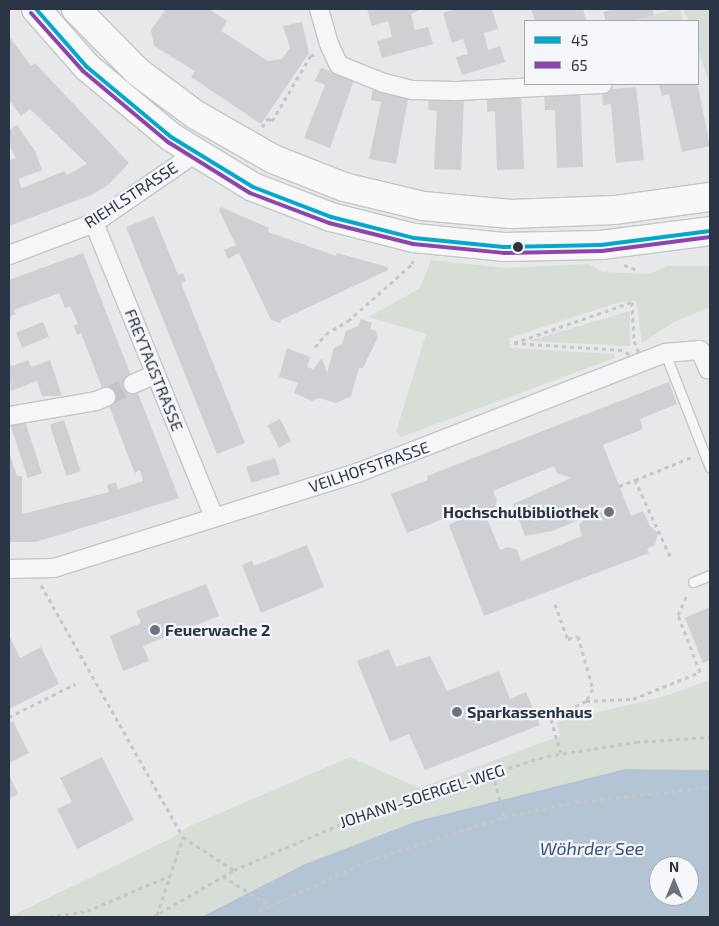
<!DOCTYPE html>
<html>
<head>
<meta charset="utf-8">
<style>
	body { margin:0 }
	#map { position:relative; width:719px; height:926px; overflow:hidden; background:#e6e8ea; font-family:"Exo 2",sans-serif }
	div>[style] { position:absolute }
	.green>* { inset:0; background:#d6ded6 }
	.water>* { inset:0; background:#b4c4d5 }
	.building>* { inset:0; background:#ced0d3; transform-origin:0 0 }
	.street-tunnel>* { height:18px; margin-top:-9px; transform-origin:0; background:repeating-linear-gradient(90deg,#c1c4c9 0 18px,transparent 0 27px) }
	.path>* { height:3px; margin-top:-1.5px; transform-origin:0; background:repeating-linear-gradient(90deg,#c5c6ca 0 4px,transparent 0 8px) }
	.roads { filter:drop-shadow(1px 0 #c4c6c8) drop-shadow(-1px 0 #c4c6c8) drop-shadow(0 1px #c4c6c8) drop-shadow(0 -1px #c4c6c8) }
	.lane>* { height:9px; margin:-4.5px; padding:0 4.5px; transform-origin:4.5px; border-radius:4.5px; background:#f5f6f7 }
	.street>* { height:18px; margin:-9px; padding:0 9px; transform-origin:9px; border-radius:9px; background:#f5f6f7 }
	.primary>* { height:28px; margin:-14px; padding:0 14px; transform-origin:14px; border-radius:14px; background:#f8f8f8 }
	.bus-1>* { height:4px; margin:-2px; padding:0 2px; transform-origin:2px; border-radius:2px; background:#00a9ce }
	.bus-2>* { height:4px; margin:-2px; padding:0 2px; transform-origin:2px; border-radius:2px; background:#8e44ad }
	.dots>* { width:14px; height:14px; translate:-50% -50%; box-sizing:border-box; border:2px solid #f4f6f9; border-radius:50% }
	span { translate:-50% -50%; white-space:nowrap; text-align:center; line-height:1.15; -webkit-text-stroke:4.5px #f4f6f9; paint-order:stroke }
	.street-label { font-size:16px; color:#2b3445 }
	.poi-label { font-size:16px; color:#2b3445; font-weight:700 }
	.right { translate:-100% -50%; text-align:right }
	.left { translate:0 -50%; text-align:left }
	.water-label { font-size:18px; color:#34527a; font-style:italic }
	.frame { position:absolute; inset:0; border:10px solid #2b3445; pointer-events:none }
	.legend { position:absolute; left:524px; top:20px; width:175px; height:65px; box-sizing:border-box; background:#f4f6f9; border:1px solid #a4a8b1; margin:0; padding:6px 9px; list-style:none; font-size:15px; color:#2b3445 }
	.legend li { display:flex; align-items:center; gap:10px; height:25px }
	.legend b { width:25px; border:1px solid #a4a8b1 }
	.north { position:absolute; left:649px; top:856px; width:50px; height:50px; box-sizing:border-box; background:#f4f6f9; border:1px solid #a4a8b1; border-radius:50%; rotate:0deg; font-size:14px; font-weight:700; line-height:20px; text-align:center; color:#2b3445 }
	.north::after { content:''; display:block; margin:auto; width:18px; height:22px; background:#6c737f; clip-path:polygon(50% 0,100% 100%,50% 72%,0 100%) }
</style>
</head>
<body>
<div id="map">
	<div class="green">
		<i style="clip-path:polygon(674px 9px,680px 9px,683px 21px,631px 21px)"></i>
		<i style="clip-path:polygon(684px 9px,710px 9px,710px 86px,698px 49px,698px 21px,688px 21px)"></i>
		<i style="clip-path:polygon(431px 260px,506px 268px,588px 264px,603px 272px,649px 274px,668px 266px,710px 266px,710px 311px,708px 308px,674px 322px,642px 343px,636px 301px,620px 302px,509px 338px,510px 348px,614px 354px,615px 358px,401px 437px,396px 432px,426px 334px,369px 317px,420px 288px)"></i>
		<i style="clip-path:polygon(630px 311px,630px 346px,528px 341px)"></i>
		<i style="clip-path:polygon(710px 680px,710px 770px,625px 769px,417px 821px,305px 864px,201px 917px,9px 917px,172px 838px,188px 827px,350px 757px,419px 788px,560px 736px,557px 722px,662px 697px)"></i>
	</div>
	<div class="water">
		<i style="clip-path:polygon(evenodd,625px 769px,710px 770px,710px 917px,201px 917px,305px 864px,417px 821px,625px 769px,659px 866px,689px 866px,689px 896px,659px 896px,659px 866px)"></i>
	</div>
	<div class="building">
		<i style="clip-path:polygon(166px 9px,209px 9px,227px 21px,221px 31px,268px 61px,282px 59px,290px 48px,283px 26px,302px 22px,309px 53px,261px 124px,191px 77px,195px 71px,154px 46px,151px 30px)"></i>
		<i style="clip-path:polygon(367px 9px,422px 9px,411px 14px,415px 30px,428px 27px,433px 44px,382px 58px,377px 41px,392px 37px,388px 21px,372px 26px)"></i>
		<i style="clip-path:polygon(455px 9px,492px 9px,498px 29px,484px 33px,488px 50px,500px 46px,505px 62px,462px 75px,456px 57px,468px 54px,463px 39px,452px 43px,443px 13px)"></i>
		<i style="clip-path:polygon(531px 9px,583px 9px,586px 20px,535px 21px)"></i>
		<i style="clip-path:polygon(615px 9px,652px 9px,654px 15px,631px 21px,606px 21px,603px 12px)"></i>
		<i style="clip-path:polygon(9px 36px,31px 66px,35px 63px,129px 163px,108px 185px,91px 195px,9px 226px,9px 160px,16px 158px,9px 145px,9px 130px,17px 125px,35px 151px,42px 170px,18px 179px,22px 188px,65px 171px,67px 175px,87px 164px,30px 109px,21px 116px,9px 100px)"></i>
		<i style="clip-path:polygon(321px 68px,354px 80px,330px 148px,304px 138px,325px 85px,315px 81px)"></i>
		<i style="clip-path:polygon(659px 84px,695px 84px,698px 87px,710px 146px,682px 152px,669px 94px,662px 96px)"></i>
		<i style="clip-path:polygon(373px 87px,409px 94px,396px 164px,369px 159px,381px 102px,371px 100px)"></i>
		<i style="clip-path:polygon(636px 87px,644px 160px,616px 163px,611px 104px,603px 105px,602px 90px)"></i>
		<i style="clip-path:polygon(580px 94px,583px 167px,557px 168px,555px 110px,545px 110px,544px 96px)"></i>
		<i style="clip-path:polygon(429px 96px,464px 98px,461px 170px,434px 169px,437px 111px,428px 110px)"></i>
		<i style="clip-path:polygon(521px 96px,524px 169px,497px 170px,495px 111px,487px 112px,487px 98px)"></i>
		<i style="clip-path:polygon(221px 207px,269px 228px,268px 232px,336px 256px,337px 253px,388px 267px,388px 270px,281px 320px,280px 323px,271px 320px,239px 253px,228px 259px,224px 250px,236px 245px,219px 210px)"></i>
		<i style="clip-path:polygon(154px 216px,178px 275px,183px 273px,186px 281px,181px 283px,245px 443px,217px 454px,126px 227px)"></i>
		<i style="clip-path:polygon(83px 253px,179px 498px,36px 542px,9px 542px,9px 452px,17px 476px,22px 476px,22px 514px,109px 492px,107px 485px,116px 482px,118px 489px,143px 481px,140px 470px,135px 473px,132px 466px,81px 333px,77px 335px,74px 326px,78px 324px,70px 306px,65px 308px,59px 293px,14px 310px,16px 314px,9px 317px,9px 280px)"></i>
		<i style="clip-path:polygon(361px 319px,372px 323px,370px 329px,376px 331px,378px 337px,363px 368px,359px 368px,351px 396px,336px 403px,319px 398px,312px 401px,294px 393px,298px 383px,279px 377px,287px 348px,310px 357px,307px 367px,313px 369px,322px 358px,327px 373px,334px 348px,342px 344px,346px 331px,358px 326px)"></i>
		<i style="left:43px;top:322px;width:16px;height:29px;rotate:68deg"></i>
		<i style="clip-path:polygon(28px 360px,31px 367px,50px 360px,62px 396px,42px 396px,37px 381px,11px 391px,9px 363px,12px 366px)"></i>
		<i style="clip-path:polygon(evenodd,669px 382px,677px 404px,640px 419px,643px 429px,603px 445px,631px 516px,643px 511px,650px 526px,658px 533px,655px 545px,647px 549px,649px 553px,484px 616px,449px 525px,459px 520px,456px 514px,407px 533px,391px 494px,428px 480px,427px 476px,669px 382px,554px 466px,557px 473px,571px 478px,513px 504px,525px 536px,552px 531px,587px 517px,579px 525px,582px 536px,521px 561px,517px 550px,509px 547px,500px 550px,485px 514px,494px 510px,497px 500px,493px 491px,554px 466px)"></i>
		<i style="left:280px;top:419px;width:25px;height:14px;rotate:63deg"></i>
		<i style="left:64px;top:420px;width:54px;height:15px;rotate:72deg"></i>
		<i style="left:25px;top:421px;width:55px;height:15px;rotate:72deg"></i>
		<i style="left:275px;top:458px;width:17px;height:30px;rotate:73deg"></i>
		<i style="clip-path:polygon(307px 545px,324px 587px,261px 613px,242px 565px,252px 561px,254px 566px)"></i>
		<i style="clip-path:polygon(206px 584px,219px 616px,143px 646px,149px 661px,123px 671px,110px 636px,141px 623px,136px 611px)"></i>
		<i style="clip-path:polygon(710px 607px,710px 660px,703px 663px,685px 618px)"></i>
		<i style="clip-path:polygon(9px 635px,20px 658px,41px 647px,59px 684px,9px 709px)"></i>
		<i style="clip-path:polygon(389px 649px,396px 667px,430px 656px,447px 691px,499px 671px,510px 699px,526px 692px,540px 725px,425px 770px,409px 734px,390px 742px,357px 661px)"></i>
		<i style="clip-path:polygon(13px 721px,29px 753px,9px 763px,9px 723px)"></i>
		<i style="clip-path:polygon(102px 757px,134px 820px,77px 849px,57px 809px,72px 802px,60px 778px)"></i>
		<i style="clip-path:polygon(9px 775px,18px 794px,9px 799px)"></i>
	</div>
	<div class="street-tunnel">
		<i style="left:106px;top:397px;width:30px;rotate:-26deg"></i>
	</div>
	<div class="path">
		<i style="left:262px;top:127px;width:11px;rotate:-56deg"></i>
		<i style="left:268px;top:118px;width:5px;rotate:37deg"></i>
		<i style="left:272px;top:121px;width:77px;rotate:-59.4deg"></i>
		<i style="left:311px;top:55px;width:3px"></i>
		<i style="left:624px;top:265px;width:12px;rotate:20deg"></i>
		<i style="left:632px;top:302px;width:39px;rotate:87deg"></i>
		<i style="left:634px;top:341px;width:23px;rotate:67deg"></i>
		<i style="left:643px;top:362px;width:24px;rotate:-150deg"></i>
		<i style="left:622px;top:350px;width:108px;rotate:-176.3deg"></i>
		<i style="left:514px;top:343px;width:125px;rotate:-19.2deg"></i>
		<i style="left:315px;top:347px;width:17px;rotate:-50deg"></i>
		<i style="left:326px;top:334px;width:26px;rotate:-31deg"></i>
		<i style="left:348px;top:321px;width:86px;rotate:-41.7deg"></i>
		<i style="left:412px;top:264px;width:5px;rotate:-79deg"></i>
		<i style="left:619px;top:486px;width:17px;rotate:-21deg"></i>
		<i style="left:670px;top:556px;width:84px;rotate:-114.7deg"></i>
		<i style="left:635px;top:480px;width:61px;rotate:-22deg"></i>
		<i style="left:41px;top:585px;width:289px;rotate:60.6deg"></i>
		<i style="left:555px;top:604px;width:37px;rotate:70deg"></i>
		<i style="left:568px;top:639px;width:10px;rotate:-17deg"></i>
		<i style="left:578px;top:636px;width:55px;rotate:74.2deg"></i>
		<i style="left:593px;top:689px;width:14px;rotate:120deg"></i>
		<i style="left:586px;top:701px;width:39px;rotate:153deg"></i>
		<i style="left:551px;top:719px;width:35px;rotate:74deg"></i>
		<i style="left:586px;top:701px;width:47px;rotate:-2.4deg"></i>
		<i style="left:633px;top:699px;width:72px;rotate:-21.9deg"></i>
		<i style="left:700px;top:672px;width:61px;rotate:-111.1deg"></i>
		<i style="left:678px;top:615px;width:24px;rotate:-66deg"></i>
		<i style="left:9px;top:717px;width:74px;rotate:-26.6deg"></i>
		<i style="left:493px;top:773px;width:45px;rotate:76deg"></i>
		<i style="left:223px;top:876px;width:56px;rotate:32.6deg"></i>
		<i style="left:270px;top:906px;width:108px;rotate:-24.7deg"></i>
		<i style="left:368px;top:861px;width:143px;rotate:-17.9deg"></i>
		<i style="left:504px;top:817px;width:74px;rotate:-11.8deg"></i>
		<i style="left:576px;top:802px;width:135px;rotate:-6.4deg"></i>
		<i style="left:259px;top:911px;width:12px;rotate:-24deg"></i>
		<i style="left:157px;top:915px;width:82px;rotate:-71.6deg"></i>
		<i style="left:183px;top:837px;width:61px;rotate:32.9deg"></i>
		<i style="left:49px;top:917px;width:38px;rotate:-9deg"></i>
		<i style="left:87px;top:911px;width:89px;rotate:-23.1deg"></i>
		<i style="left:153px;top:917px;width:94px;rotate:-30.1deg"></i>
		<i style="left:234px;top:870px;width:149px;rotate:-23.3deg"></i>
		<i style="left:371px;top:811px;width:184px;rotate:-17.4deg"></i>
		<i style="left:547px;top:756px;width:90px;rotate:-8.9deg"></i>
		<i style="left:636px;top:742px;width:74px;rotate:-3.9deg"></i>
	</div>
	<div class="roads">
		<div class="lane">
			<i style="left:665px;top:353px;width:123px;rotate:68.6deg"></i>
			<i style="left:693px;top:582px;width:18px;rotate:-22deg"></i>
		</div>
		<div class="street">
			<i style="left:319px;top:9px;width:36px;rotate:74deg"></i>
			<i style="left:329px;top:44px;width:23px;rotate:65deg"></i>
			<i style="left:339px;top:65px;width:48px;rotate:21.8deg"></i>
			<i style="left:384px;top:83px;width:30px;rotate:14deg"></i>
			<i style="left:413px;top:90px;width:42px;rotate:1.4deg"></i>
			<i style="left:455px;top:91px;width:148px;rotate:-2.7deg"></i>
			<i style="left:94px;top:223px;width:318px;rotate:67.8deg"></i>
			<i style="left:9px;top:255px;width:91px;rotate:-20.6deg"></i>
			<i style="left:94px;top:223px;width:121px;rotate:-34.6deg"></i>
			<i style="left:133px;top:384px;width:24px;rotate:-24deg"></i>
			<i style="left:9px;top:416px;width:88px;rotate:-9.8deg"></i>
			<i style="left:96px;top:401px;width:11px;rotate:-22deg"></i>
			<i style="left:9px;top:569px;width:45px;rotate:-1.3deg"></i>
			<i style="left:54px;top:568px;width:318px;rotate:-17.4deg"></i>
			<i style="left:357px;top:473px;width:331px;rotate:-21.3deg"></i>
			<i style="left:665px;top:353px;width:35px;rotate:-5deg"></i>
			<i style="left:700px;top:350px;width:21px;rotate:67deg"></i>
			<i style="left:708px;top:369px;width:2px;rotate:-27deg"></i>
		</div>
		<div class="primary">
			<i style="left:36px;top:9px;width:77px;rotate:48.7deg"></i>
			<i style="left:87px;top:67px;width:109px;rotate:39.8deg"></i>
			<i style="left:171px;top:137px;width:96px;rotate:31.4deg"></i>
			<i style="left:253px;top:187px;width:84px;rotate:21deg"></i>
			<i style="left:331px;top:217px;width:86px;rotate:14.2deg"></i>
			<i style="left:414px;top:238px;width:90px;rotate:5.7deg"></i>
			<i style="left:504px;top:247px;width:97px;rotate:-1.2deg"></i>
			<i style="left:601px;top:245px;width:110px;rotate:-7.3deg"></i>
			<i style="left:76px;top:9px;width:88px;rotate:45.5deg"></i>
			<i style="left:138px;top:72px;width:72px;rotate:36.6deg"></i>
			<i style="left:196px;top:115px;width:89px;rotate:29.7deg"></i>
			<i style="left:273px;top:159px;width:76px;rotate:21.5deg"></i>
			<i style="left:344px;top:187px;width:81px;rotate:13.5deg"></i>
			<i style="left:423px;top:206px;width:88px;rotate:5.2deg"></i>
			<i style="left:511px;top:214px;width:104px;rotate:-2.2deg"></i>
			<i style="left:615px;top:210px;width:96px;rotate:-7.8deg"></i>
		</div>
	</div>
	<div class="bus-1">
		<i style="left:36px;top:9px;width:77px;rotate:48.7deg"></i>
		<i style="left:87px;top:67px;width:109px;rotate:39.8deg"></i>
		<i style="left:171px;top:137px;width:96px;rotate:31.4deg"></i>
		<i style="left:253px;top:187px;width:84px;rotate:21deg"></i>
		<i style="left:331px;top:217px;width:86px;rotate:14.2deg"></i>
		<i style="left:414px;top:238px;width:90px;rotate:5.7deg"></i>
		<i style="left:504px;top:247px;width:97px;rotate:-1.2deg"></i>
		<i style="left:601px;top:245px;width:110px;rotate:-7.3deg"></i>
	</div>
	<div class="bus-2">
		<i style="left:31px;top:13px;width:78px;rotate:48.1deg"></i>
		<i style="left:83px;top:71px;width:111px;rotate:39.9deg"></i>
		<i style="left:168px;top:142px;width:97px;rotate:31.9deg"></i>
		<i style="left:250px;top:193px;width:85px;rotate:20.8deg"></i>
		<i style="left:329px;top:223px;width:87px;rotate:14deg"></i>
		<i style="left:413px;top:244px;width:91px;rotate:5.6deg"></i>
		<i style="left:504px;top:253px;width:98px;rotate:-1.2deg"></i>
		<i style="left:602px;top:251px;width:109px;rotate:-7.4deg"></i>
	</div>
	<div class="dots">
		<i style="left:518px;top:247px;background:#2b3445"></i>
		<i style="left:609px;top:512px;background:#6c737f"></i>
		<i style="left:155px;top:630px;background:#6c737f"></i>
		<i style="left:457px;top:712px;background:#6c737f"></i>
	</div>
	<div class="street-label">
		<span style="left:131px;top:195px;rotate:-33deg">RIEHLSTRASSE</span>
		<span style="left:154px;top:370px;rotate:68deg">FREYTAGSTRASSE</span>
		<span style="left:369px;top:467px;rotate:-19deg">VEILHOFSTRASSE</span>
		<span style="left:422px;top:796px;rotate:-18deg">JOHANN-SOERGEL-WEG</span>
	</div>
	<div class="poi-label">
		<span class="right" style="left:599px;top:512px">Hochschulbibliothek</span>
		<span class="left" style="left:165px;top:630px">Feuerwache 2</span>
		<span class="left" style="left:467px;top:712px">Sparkassenhaus</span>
	</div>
	<div class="water-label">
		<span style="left:592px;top:848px">Wöhrder See</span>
	</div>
	<div class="frame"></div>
	<ul class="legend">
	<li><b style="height:6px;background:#00a9ce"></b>45</li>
	<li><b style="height:6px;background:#8e44ad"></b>65</li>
	</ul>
	<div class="north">N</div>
</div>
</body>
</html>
